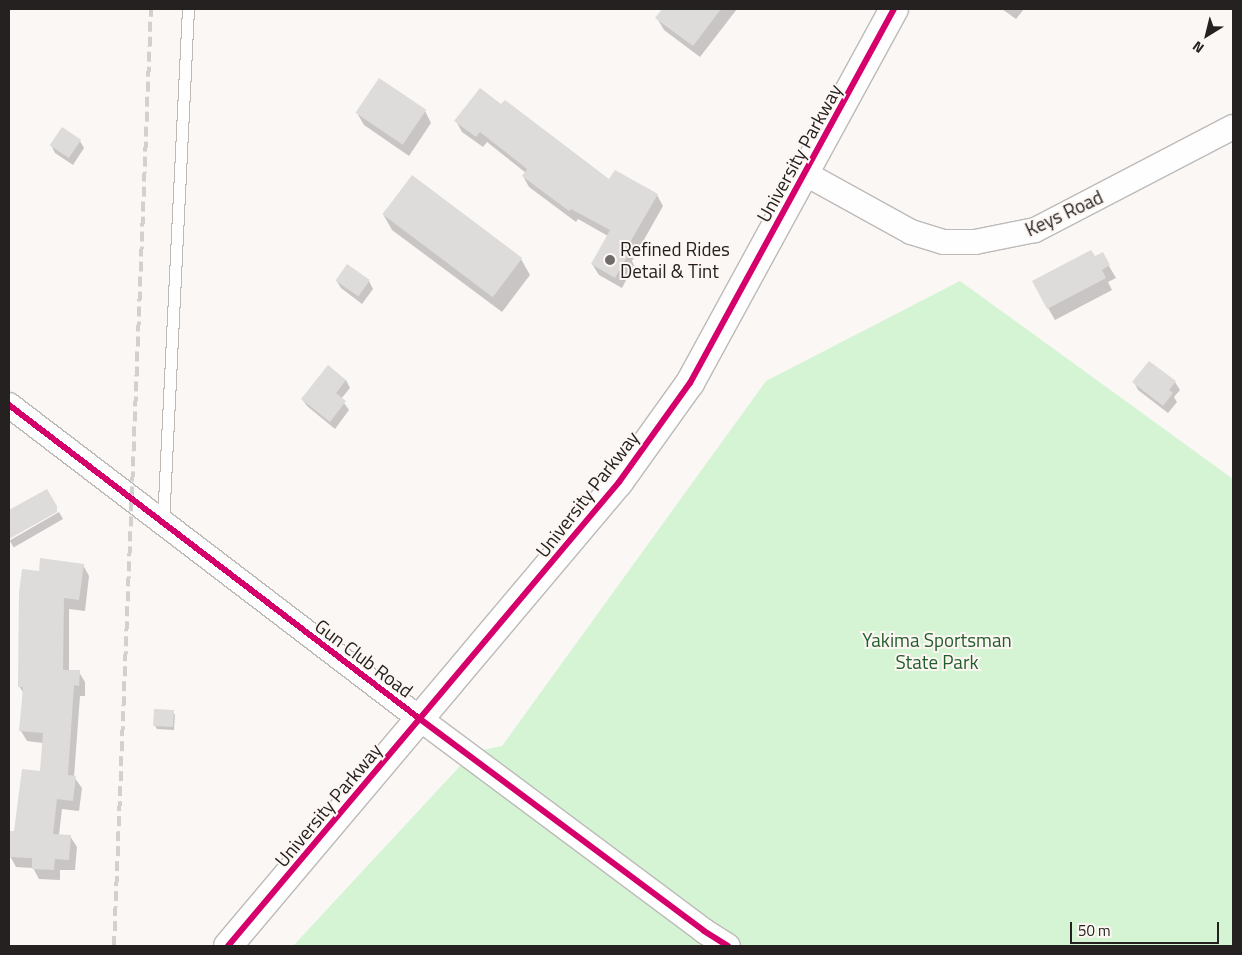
<!DOCTYPE html>
<html>
<head>
<meta charset="utf-8">
<style>
	body { margin:0 }
	#map { position:relative; width:1242px; height:955px; overflow:hidden; background:#faf7f5; font-family:"Titillium Web",sans-serif }
	div>[style] { position:absolute }
	.green>* { inset:0; background:#d4f4d4 }
	.shadow>* { inset:0; background:#0003; transform-origin:0 0 }
	.building>* { inset:0; background:#dedcdb; transform-origin:0 0 }
	.roads { filter:drop-shadow(1px 0 #bdbab8) drop-shadow(-1px 0 #bdbab8) drop-shadow(0 1px #bdbab8) drop-shadow(0 -1px #bdbab8) }
	.service>* { height:11px; margin:-5.5px; padding:0 5.5px; transform-origin:5.5px; border-radius:5.5px; background:#fefefe }
	.minor>* { height:24px; margin:-12px; padding:0 12px; transform-origin:12px; border-radius:12px; background:#fefefe }
	.secondary>* { height:28px; margin:-14px; padding:0 14px; transform-origin:14px; border-radius:14px; background:#fefefe }
	.rail>* { height:4px; margin-top:-2px; transform-origin:0; background:repeating-linear-gradient(90deg,#d2d1d0 0 10px,transparent 0 15px) }
	.cycleway>* { height:6px; margin:-3px; padding:0 3px; transform-origin:3px; border-radius:3px; background:#d6006c }
	.dots>* { width:14px; height:14px; translate:-50% -50%; box-sizing:border-box; border:2px solid #fdf6f2; border-radius:50% }
	span { translate:-50% -50%; white-space:nowrap; text-align:center; line-height:1.15; -webkit-text-stroke:4px #fdf6f2; paint-order:stroke }
	.street-label { font-size:19px; color:#242120 }
	.poi-label { font-size:19px; color:#242120 }
	.left { translate:0 -50%; text-align:left }
	.park-label { font-size:19px; color:#205e2b }
	.frame { position:absolute; inset:0; border:10px solid #242120; pointer-events:none }
	.north { position:absolute; left:1182px; top:10px; width:50px; height:50px; -webkit-text-stroke:4px #fdf6f2; paint-order:stroke; rotate:216deg; font-size:14px; font-weight:700; line-height:20px; text-align:center; color:#242120 }
	.north::after { content:''; display:block; margin:auto; width:18px; height:22px; background:#242120; clip-path:polygon(50% 0,100% 100%,50% 72%,0 100%) }
	.scale { position:absolute; left:1070px; top:922px; width:149px; height:22px; box-sizing:border-box; border:2px solid #242120; border-top:0; padding-left:6px; font-size:15px; line-height:18px; white-space:nowrap; color:#242120; -webkit-text-stroke:4px #fdf6f2; paint-order:stroke }
</style>
</head>
<body>
<div id="map">
	<div class="green">
		<i style="clip-path:polygon(960px 281px,1233px 479px,1233px 946px,293px 946px,473px 752px,502px 746px,766px 381px)"></i>
	</div>
	<div class="shadow">
		<i style="clip-path:polygon(664px 9px,737px 9px,700px 57px,664px 30px,657px 18px)"></i>
		<i style="clip-path:polygon(1002px 9px,1024px 9px,1016px 19px)"></i>
		<i style="clip-path:polygon(425px 111px,431px 123px,409px 156px,364px 125px,357px 113px)"></i>
		<i style="clip-path:polygon(456px 121px,610px 181px,657px 195px,663px 206px,632px 261px,634px 265px,622px 288px,599px 275px,592px 264px,608px 236px,578px 219px,576px 222px,529px 187px,523px 176px,526px 173px,487px 142px,483px 147px,462px 132px)"></i>
		<i style="clip-path:polygon(80px 141px,84px 148px,73px 165px,55px 153px,51px 145px)"></i>
		<i style="clip-path:polygon(412px 177px,521px 259px,530px 275px,502px 312px,392px 230px,383px 214px)"></i>
		<i style="clip-path:polygon(1102px 254px,1116px 278px,1108px 282px,1112px 290px,1055px 320px,1048px 308px,1095px 258px)"></i>
		<i style="clip-path:polygon(336px 280px,369px 281px,373px 289px,362px 304px,341px 288px)"></i>
		<i style="clip-path:polygon(1149px 362px,1175px 382px,1180px 390px,1174px 397px,1177px 402px,1168px 413px,1138px 390px,1134px 382px)"></i>
		<i style="clip-path:polygon(346px 380px,350px 388px,341px 399px,349px 410px,335px 429px,307px 406px,302px 399px)"></i>
		<i style="left:59px;top:512px;width:8px;height:57px;rotate:60deg"></i>
		<i style="clip-path:polygon(83px 565px,89px 576px,85px 611px,69px 609px,69px 671px,79px 672px,85px 682px,85px 696px,80px 696px,74px 777px,82px 788px,79px 811px,62px 809px,59px 835px,70px 836px,77px 847px,75px 870px,60px 870px,60px 880px,39px 879px,33px 868px,16px 867px,10px 856px,15px 833px,41px 773px,43px 743px,27px 741px,21px 731px,24px 694px,19px 686px,40px 572px)"></i>
		<i style="clip-path:polygon(173px 712px,175px 715px,174px 730px,157px 729px,155px 726px)"></i>
	</div>
	<div class="building">
		<i style="clip-path:polygon(662px 9px,721px 9px,693px 46px,655px 18px)"></i>
		<i style="left:379px;top:78px;width:57px;height:42px;rotate:34deg"></i>
		<i style="clip-path:polygon(480px 88px,501px 104px,505px 100px,609px 179px,615px 170px,658px 194px,625px 251px,629px 253px,615px 278px,591px 264px,610px 230px,571px 209px,569px 211px,522px 176px,527px 169px,480px 132px,476px 137px,454px 121px)"></i>
		<i style="left:62px;top:127px;width:23px;height:22px;rotate:34deg"></i>
		<i style="left:412px;top:175px;width:138px;height:49px;rotate:37deg"></i>
		<i style="clip-path:polygon(1091px 250px,1095px 256px,1103px 252px,1110px 265px,1102px 270px,1106px 278px,1047px 309px,1032px 281px)"></i>
		<i style="left:347px;top:264px;width:28px;height:20px;rotate:35deg"></i>
		<i style="clip-path:polygon(1149px 361px,1176px 381px,1169px 390px,1173px 393px,1163px 406px,1132px 382px)"></i>
		<i style="clip-path:polygon(328px 365px,346px 380px,336px 393px,346px 401px,330px 422px,301px 399px)"></i>
		<i style="clip-path:polygon(47px 489px,57px 506px,57px 512px,9px 539px,9px 510px)"></i>
		<i style="clip-path:polygon(40px 558px,84px 564px,79px 600px,64px 598px,63px 670px,80px 670px,79px 686px,74px 685px,68px 775px,76px 776px,73px 801px,57px 799px,53px 834px,71px 835px,69px 860px,55px 859px,54px 870px,32px 869px,32px 858px,9px 857px,10px 831px,14px 831px,22px 769px,40px 771px,43px 733px,19px 731px,23px 687px,18px 687px,19px 592px,22px 569px,39px 571px)"></i>
		<i style="left:154px;top:709px;width:20px;height:17px;rotate:3deg"></i>
	</div>
	<div class="roads">
		<div class="service">
			<i style="left:163px;top:523px;width:515px;rotate:-87.22deg"></i>
		</div>
		<div class="minor">
			<i style="left:806px;top:174px;width:120px;rotate:28.9deg"></i>
			<i style="left:911px;top:232px;width:34px;rotate:17deg"></i>
			<i style="left:944px;top:242px;width:31px"></i>
			<i style="left:975px;top:242px;width:61px;rotate:-11.3deg"></i>
			<i style="left:1035px;top:230px;width:223px;rotate:-27.5deg"></i>
			<i style="left:9px;top:405px;width:517px;rotate:37.38deg"></i>
			<i style="left:420px;top:719px;width:354px;rotate:36.7deg"></i>
			<i style="left:704px;top:931px;width:28px;rotate:32deg"></i>
		</div>
		<div class="secondary">
			<i style="left:228px;top:946px;width:607px;rotate:-49.88deg"></i>
			<i style="left:619px;top:482px;width:122px;rotate:-54.4deg"></i>
			<i style="left:690px;top:383px;width:426px;rotate:-61.4deg"></i>
		</div>
	</div>
	<div class="rail">
		<i style="left:114px;top:946px;width:938px;rotate:-87.74deg"></i>
	</div>
	<div class="cycleway">
		<i style="left:9px;top:405px;width:517px;rotate:37.38deg"></i>
		<i style="left:420px;top:719px;width:354px;rotate:36.7deg"></i>
		<i style="left:704px;top:931px;width:28px;rotate:32deg"></i>
		<i style="left:228px;top:946px;width:607px;rotate:-49.88deg"></i>
		<i style="left:619px;top:482px;width:122px;rotate:-54.4deg"></i>
		<i style="left:690px;top:383px;width:426px;rotate:-61.4deg"></i>
	</div>
	<div class="dots">
		<i style="left:610px;top:260px;background:#6f6c6b"></i>
	</div>
	<div class="street-label">
		<span style="left:799px;top:153px;rotate:-61deg">University Parkway</span>
		<span style="left:1064px;top:213px;rotate:-25deg">Keys Road</span>
		<span style="left:587px;top:494px;rotate:-52deg">University Parkway</span>
		<span style="left:364px;top:658px;rotate:37deg">Gun Club Road</span>
		<span style="left:328px;top:805px;rotate:-50deg">University Parkway</span>
	</div>
	<div class="poi-label">
		<span class="left" style="left:620px;top:260px">Refined Rides<br>Detail &amp; Tint</span>
	</div>
	<div class="park-label">
		<span style="left:937px;top:651px">Yakima Sportsman<br>State Park</span>
	</div>
	<div class="frame"></div>
	<div class="north">N</div>
	<div class="scale">50 m</div>
</div>
</body>
</html>
